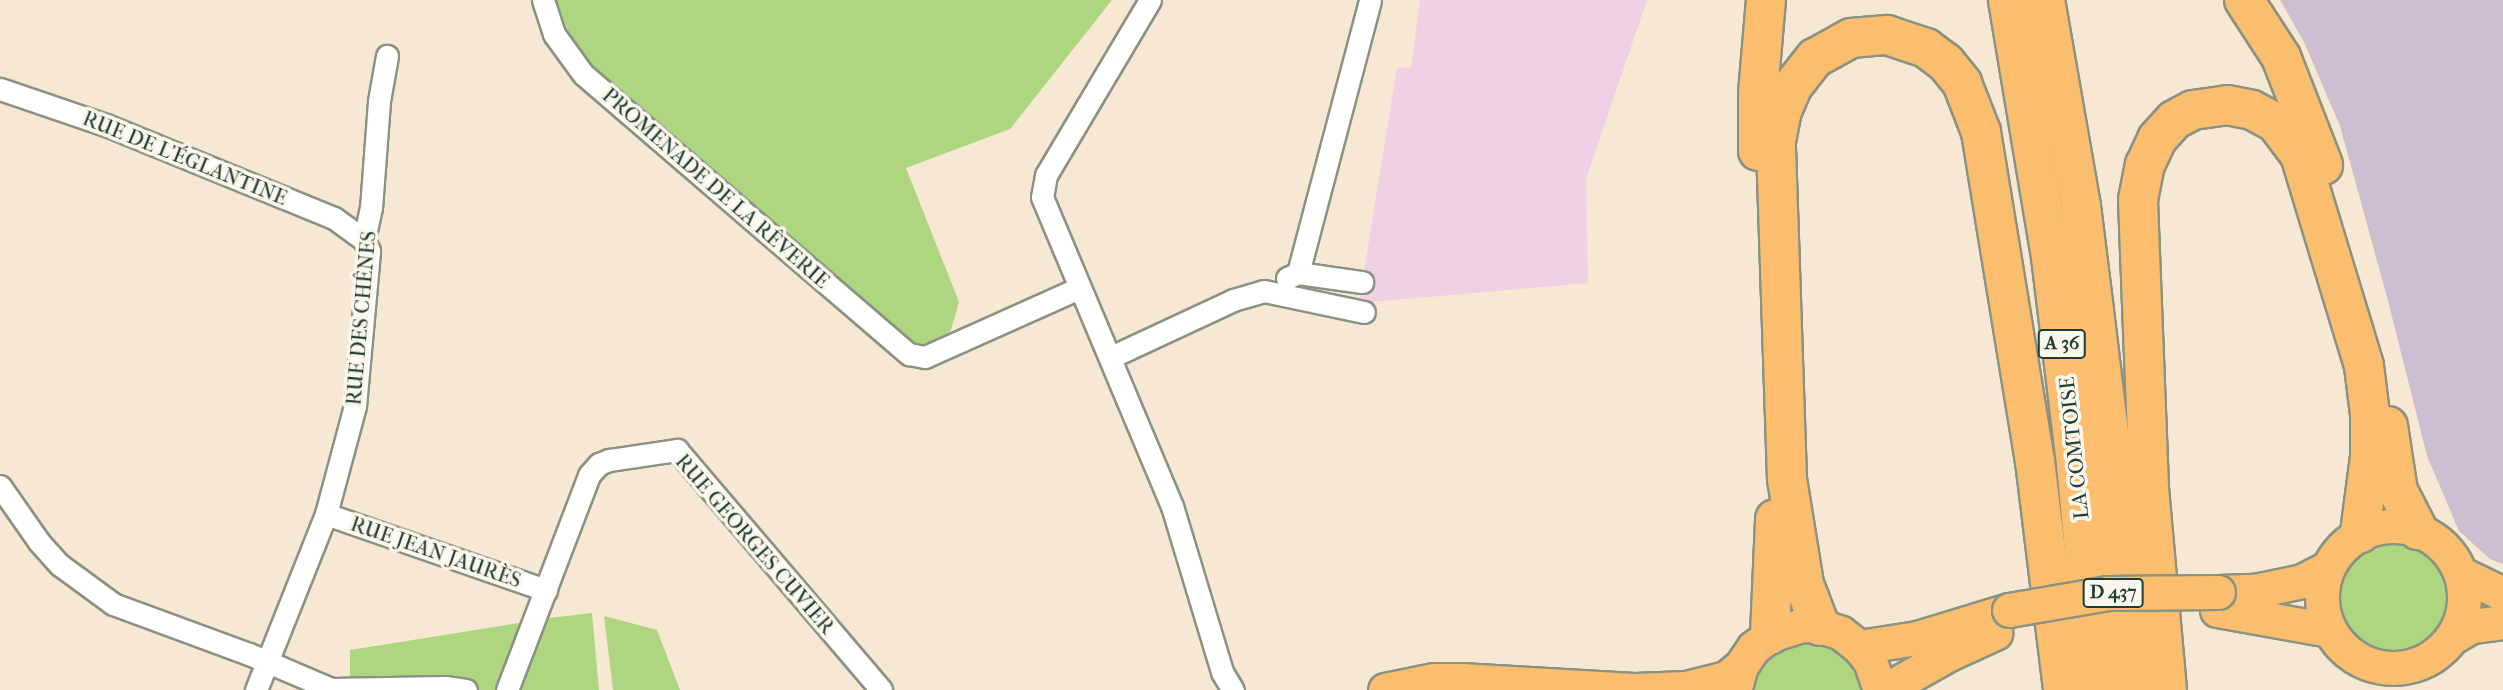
<!DOCTYPE html>
<html>
<head>
<meta charset="utf-8">
<style>
	body { margin:0 }
	#map { position:relative; width:2503px; height:690px; overflow:hidden; background:#f6e8d2; font-family:"IM FELL French Canon",serif }
	div>[style] { position:absolute }
	.built>* { inset:0; background:#f0d0e5 }
	.industrial>* { inset:0; background:#cebed2 }
	.green>* { inset:0; background:#aed680 }
	.round { border-radius:50% }
	.roads { filter:drop-shadow(2px 0 #8a9283) drop-shadow(-2px 0 #8a9283) drop-shadow(0 2px #8a9283) drop-shadow(0 -2px #8a9283) }
	.street>* { height:21px; margin:-10.5px; padding:0 10.5px; transform-origin:10.5px; border-radius:10.5px; background:#fff }
	.primary>* { height:33px; margin:-16.5px; padding:0 16.5px; transform-origin:16.5px; border-radius:16.5px; background:#fbbd6e }
	.primary>.ring { margin:-16.5px; padding:0; box-sizing:content-box; background:none; border:33px solid #fbbd6e; border-radius:50% }
	.highway>* { height:38px; margin:-19px; padding:0 19px; transform-origin:19px; border-radius:19px; background:#fbbd6e }
	.bridges { filter:drop-shadow(2px 0 #8a9283) drop-shadow(-2px 0 #8a9283) drop-shadow(0 2px #8a9283) drop-shadow(0 -2px #8a9283) }
	.primary-bridge>* { height:33px; margin:-16.5px; padding:0 16.5px; transform-origin:16.5px; border-radius:16.5px; background:#fbbd6e }
	span { translate:-50% -50%; white-space:nowrap; text-align:center; line-height:1.15; -webkit-text-stroke:7px #fbf7ec; paint-order:stroke }
	.shield-label span { padding:2px 5px; background:#fbf7ec; border:2px solid; border-radius:5px; -webkit-text-stroke-width:0 }
	.shield-label { font-size:19px; color:#1f3d34; font-weight:700 }
	.street-label { font-size:21px; color:#1f3d34 }
</style>
</head>
<body>
<div id="map">
	<div class="built">
		<i style="clip-path:polygon(1420px 0,1647px 0,1586px 179px,1588px 283px,1359px 303px,1397px 67px,1411px 68px)"></i>
	</div>
	<div class="industrial">
		<i style="clip-path:polygon(2280px 0,2503px 0,2503px 564px,2490px 559px,2459px 531px,2427px 456px,2387px 297px,2340px 126px,2304px 42px)"></i>
	</div>
	<div class="green">
		<i style="clip-path:polygon(554px 0,1112px 0,1010px 129px,906px 168px,959px 302px,951px 330px,940px 342px,917px 346px,907px 343px,590px 66px,575px 46px)"></i>
		<i class="round" style="left:2333px;top:540px;width:118px;height:118px"></i>
		<i style="clip-path:polygon(592px 613px,599px 690px,520px 690px,549px 618px)"></i>
		<i style="clip-path:polygon(604px 616px,657px 630px,680px 690px,613px 690px)"></i>
		<i style="clip-path:polygon(525px 622px,498px 690px,479px 690px,471px 686px,350px 684px,350px 650px)"></i>
		<i style="clip-path:polygon(1804px 640px,1828px 645px,1848px 658px,1856px 668px,1864px 690px,1748px 690px,1750px 682px,1770px 652px)"></i>
	</div>
	<div class="roads">
		<div class="street">
			<i style="left:543px;top:0;width:36px;rotate:72deg"></i>
			<i style="left:554px;top:34px;width:49px;rotate:54.1deg"></i>
			<i style="left:583px;top:74px;width:430px;rotate:40.7deg"></i>
			<i style="left:909px;top:354px;width:16px;rotate:11deg"></i>
			<i style="left:925px;top:357px;width:169px;rotate:-24.1deg"></i>
			<i style="left:1150px;top:0;width:204px;rotate:120.7deg"></i>
			<i style="left:1046px;top:175px;width:22px;rotate:100deg"></i>
			<i style="left:1042px;top:197px;width:335px;rotate:67.2deg"></i>
			<i style="left:1172px;top:506px;width:173px;rotate:73.2deg"></i>
			<i style="left:1222px;top:672px;width:21px;rotate:59deg"></i>
			<i style="left:0;top:89px;width:112px;rotate:18.8deg"></i>
			<i style="left:106px;top:125px;width:246px;rotate:22.2deg"></i>
			<i style="left:334px;top:218px;width:37px;rotate:36deg"></i>
			<i style="left:1298px;top:273px;width:282px;rotate:-75.2deg"></i>
			<i style="left:1287px;top:278px;width:12px;rotate:-24deg"></i>
			<i style="left:1298px;top:273px;width:65px;rotate:8deg"></i>
			<i style="left:1111px;top:357px;width:135px;rotate:-25deg"></i>
			<i style="left:1233px;top:300px;width:32px;rotate:-16deg"></i>
			<i style="left:1264px;top:291px;width:102px;rotate:11.9deg"></i>
			<i style="left:0;top:486px;width:68px;rotate:55.1deg"></i>
			<i style="left:39px;top:542px;width:31px;rotate:48deg"></i>
			<i style="left:60px;top:565px;width:66px;rotate:36.3deg"></i>
			<i style="left:113px;top:604px;width:145px;rotate:20.2deg"></i>
			<i style="left:249px;top:654px;width:89px;rotate:23.1deg"></i>
			<i style="left:331px;top:689px;width:114px;rotate:-1deg"></i>
			<i style="left:445px;top:687px;width:21px;rotate:8deg"></i>
			<i style="left:326px;top:514px;width:233px;rotate:19.1deg"></i>
			<i style="left:256px;top:690px;width:189px;rotate:-68.3deg"></i>
			<i style="left:326px;top:514px;width:112px;rotate:-75deg"></i>
			<i style="left:355px;top:406px;width:156px;rotate:-84.8deg"></i>
			<i style="left:369px;top:251px;width:12px;rotate:-114deg"></i>
			<i style="left:364px;top:240px;width:33px;rotate:-78deg"></i>
			<i style="left:371px;top:208px;width:107px;rotate:-85.7deg"></i>
			<i style="left:379px;top:101px;width:46px;rotate:-79.9deg"></i>
			<i style="left:507px;top:690px;width:230px;rotate:-69.1deg"></i>
			<i style="left:589px;top:475px;width:15px;rotate:-48deg"></i>
			<i style="left:599px;top:464px;width:11px;rotate:-22deg"></i>
			<i style="left:609px;top:460px;width:69px;rotate:-8.4deg"></i>
			<i style="left:677px;top:450px;width:315px;rotate:49.6deg"></i>
		</div>
		<div class="primary">
			<i class="ring" style="left:2322px;top:526px;width:109px;height:109px"></i>
			<i style="left:2460px;top:573px;width:48px;rotate:26deg"></i>
			<i style="left:2218px;top:592px;width:37px;rotate:-2deg"></i>
			<i style="left:2255px;top:591px;width:48px;rotate:-12deg"></i>
			<i style="left:2302px;top:581px;width:28px;rotate:-27deg"></i>
			<i style="left:2217px;top:610px;width:114px;rotate:10.1deg"></i>
			<i style="left:2451px;top:638px;width:24px;rotate:-30deg"></i>
			<i style="left:2472px;top:626px;width:31px;rotate:-7deg"></i>
			<i style="left:1859px;top:647px;width:59px;rotate:-8.8deg"></i>
			<i style="left:1917px;top:638px;width:96px;rotate:-16.9deg"></i>
			<i style="left:1735px;top:688px;width:23px;rotate:-75deg"></i>
			<i style="left:1741px;top:666px;width:22px;rotate:-56deg"></i>
			<i style="left:1753px;top:648px;width:21px;rotate:-37deg"></i>
			<i style="left:1770px;top:635px;width:34px;rotate:-17deg"></i>
			<i style="left:1803px;top:625px;width:17px;rotate:3deg"></i>
			<i style="left:1820px;top:626px;width:22px;rotate:18deg"></i>
			<i style="left:1841px;top:633px;width:23px;rotate:38deg"></i>
			<i style="left:1859px;top:647px;width:18px;rotate:52deg"></i>
			<i style="left:1870px;top:661px;width:31px;rotate:71deg"></i>
			<i style="left:1385px;top:690px;width:50px;rotate:-11.5deg"></i>
			<i style="left:1434px;top:680px;width:27px"></i>
			<i style="left:1461px;top:680px;width:173px;rotate:3.3deg"></i>
			<i style="left:1634px;top:690px;width:52px;rotate:-2.2deg"></i>
			<i style="left:1686px;top:688px;width:41px;rotate:-14deg"></i>
			<i style="left:1726px;top:678px;width:19px;rotate:-39deg"></i>
			<i style="left:1885px;top:690px;width:73px;rotate:-29.4deg"></i>
			<i style="left:1949px;top:654px;width:51px;rotate:-24.5deg"></i>
		</div>
		<div class="highway">
			<i style="left:2008px;top:0;width:261px;rotate:80.5deg"></i>
			<i style="left:2051px;top:257px;width:209px;rotate:83.1deg"></i>
			<i style="left:2076px;top:464px;width:227px;rotate:84.7deg"></i>
			<i style="left:2045px;top:0;width:209px;rotate:80.1deg"></i>
			<i style="left:2081px;top:206px;width:106px;rotate:82.9deg"></i>
			<i style="left:2094px;top:311px;width:123px;rotate:83deg"></i>
			<i style="left:2109px;top:433px;width:258px;rotate:84.9deg"></i>
			<i style="left:2244px;top:0;width:68px;rotate:57deg"></i>
			<i style="left:2281px;top:57px;width:116px;rotate:68.7deg"></i>
			<i style="left:1758px;top:151px;width:58px;rotate:-90deg"></i>
			<i style="left:1758px;top:93px;width:93px;rotate:-85.1deg"></i>
			<i style="left:2388px;top:426px;width:66px;rotate:81.3deg"></i>
			<i style="left:2398px;top:491px;width:44px;rotate:62.9deg"></i>
			<i style="left:1820px;top:626px;width:45px;rotate:-110.9deg"></i>
			<i style="left:1804px;top:584px;width:106px;rotate:-99.2deg"></i>
			<i style="left:1787px;top:479px;width:338px;rotate:-91.9deg"></i>
			<i style="left:1776px;top:141px;width:31px;rotate:-79deg"></i>
			<i style="left:1782px;top:111px;width:26px;rotate:-67deg"></i>
			<i style="left:1792px;top:87px;width:37px;rotate:-52deg"></i>
			<i style="left:1815px;top:58px;width:41px;rotate:-29.1deg"></i>
			<i style="left:1851px;top:38px;width:36px;rotate:-5deg"></i>
			<i style="left:1887px;top:35px;width:41px;rotate:18.4deg"></i>
			<i style="left:1926px;top:48px;width:25px;rotate:37deg"></i>
			<i style="left:1946px;top:63px;width:26px;rotate:51deg"></i>
			<i style="left:1962px;top:83px;width:53px;rotate:68.8deg"></i>
			<i style="left:1981px;top:132px;width:333px;rotate:80.7deg"></i>
			<i style="left:2035px;top:461px;width:231px;rotate:83deg"></i>
			<i style="left:1770px;top:635px;width:116px;rotate:-87.5deg"></i>
			<i style="left:2167px;top:690px;width:204px;rotate:-95.1deg"></i>
			<i style="left:2149px;top:487px;width:287px;rotate:-92.2deg"></i>
			<i style="left:2138px;top:200px;width:36px;rotate:-79deg"></i>
			<i style="left:2145px;top:165px;width:29px;rotate:-65deg"></i>
			<i style="left:2157px;top:139px;width:25px;rotate:-48deg"></i>
			<i style="left:2174px;top:120px;width:21px;rotate:-28deg"></i>
			<i style="left:2193px;top:110px;width:34px;rotate:-8deg"></i>
			<i style="left:2227px;top:105px;width:25px;rotate:11deg"></i>
			<i style="left:2252px;top:110px;width:27px;rotate:28deg"></i>
			<i style="left:2276px;top:123px;width:40px;rotate:53deg"></i>
			<i style="left:2300px;top:155px;width:220px;rotate:73.1deg"></i>
			<i style="left:2364px;top:366px;width:48px;rotate:82.9deg"></i>
			<i style="left:2370px;top:414px;width:43px;rotate:90deg"></i>
			<i style="left:2370px;top:457px;width:77px;rotate:97.5deg"></i>
		</div>
	</div>
	<div class="bridges">
		<div class="primary-bridge">
			<i style="left:2009px;top:610px;width:99px;rotate:-9.8deg"></i>
			<i style="left:2107px;top:593px;width:111px;rotate:-0.5deg"></i>
		</div>
	</div>
	<div class="shield-label">
		<span style="left:2062px;top:344px">A 36</span>
		<span style="left:2113px;top:593px">D 437</span>
	</div>
	<div class="street-label">
		<span style="left:185px;top:158px;rotate:22deg">RUE DE L'ÉGLANTINE</span>
		<span style="left:716px;top:188px;rotate:41deg">PROMENADE DE LA RÊVERIE</span>
		<span style="left:361px;top:318px;rotate:-85deg">RUE DES CHÊNES</span>
		<span style="left:2074px;top:448px;rotate:-96deg">LA COMTOISE</span>
		<span style="left:755px;top:544px;rotate:49deg">RUE GEORGES CUVIER</span>
		<span style="left:436px;top:552px;rotate:19deg">RUE JEAN JAURÈS</span>
	</div>
</div>
</body>
</html>
